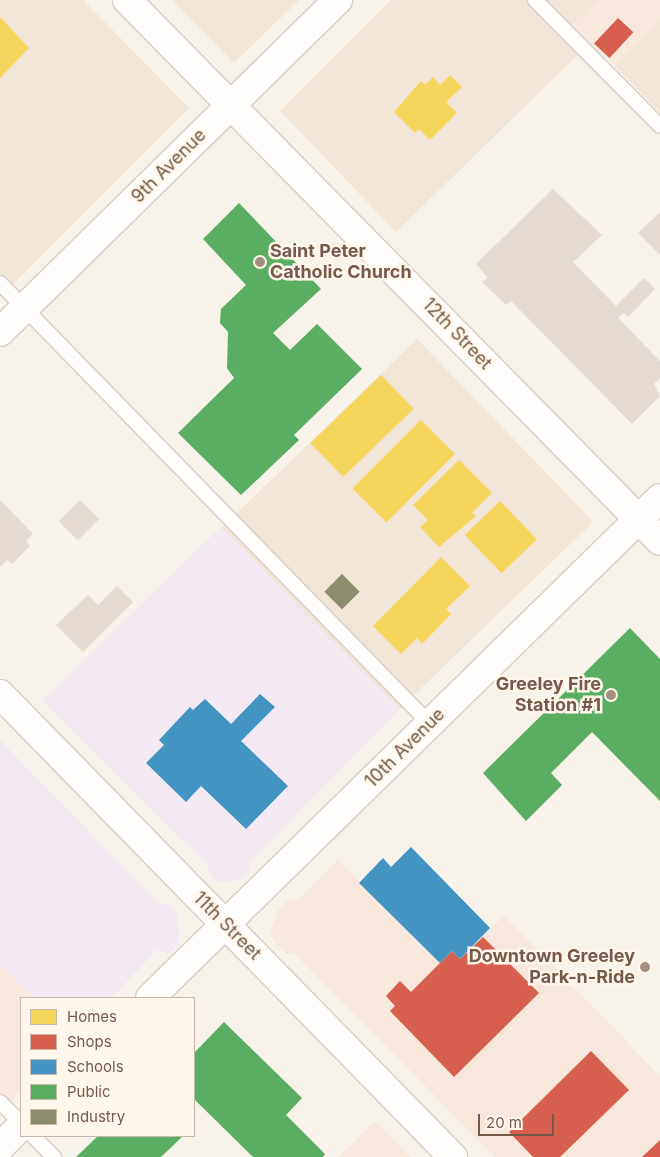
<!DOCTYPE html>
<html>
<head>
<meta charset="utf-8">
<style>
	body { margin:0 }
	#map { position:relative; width:660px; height:1157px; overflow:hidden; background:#f7f2ea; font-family:Inter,sans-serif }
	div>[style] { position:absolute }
	.residential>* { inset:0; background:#f1e5d7; transform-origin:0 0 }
	.commercial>* { inset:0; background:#f8e7dd }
	.education>* { inset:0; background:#f3e9f2 }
	.homes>* { inset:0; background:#f6d55c; transform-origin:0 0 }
	.shops>* { inset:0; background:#d6604d; transform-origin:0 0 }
	.schools>* { inset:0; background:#4393c3 }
	.public>* { inset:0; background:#5aae61 }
	.industry>* { inset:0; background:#8c8c6e; transform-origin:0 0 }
	.building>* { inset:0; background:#e4dad1; transform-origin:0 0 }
	.roads { filter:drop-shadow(1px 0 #d6cec7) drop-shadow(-1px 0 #d6cec7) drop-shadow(0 1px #d6cec7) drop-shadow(0 -1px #d6cec7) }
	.lane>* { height:14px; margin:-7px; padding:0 7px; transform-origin:7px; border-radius:7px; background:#fefdfc }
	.street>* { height:28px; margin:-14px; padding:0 14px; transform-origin:14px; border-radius:14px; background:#fefdfc }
	.dots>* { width:14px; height:14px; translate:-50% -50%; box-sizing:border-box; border:2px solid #fff7eb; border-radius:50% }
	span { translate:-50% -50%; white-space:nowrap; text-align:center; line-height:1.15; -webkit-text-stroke:5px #fff7eb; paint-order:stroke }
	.street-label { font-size:18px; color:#765949 }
	.poi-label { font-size:18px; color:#765949; font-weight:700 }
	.left { translate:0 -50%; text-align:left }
	.right { translate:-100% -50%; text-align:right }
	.legend { position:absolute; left:20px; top:997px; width:175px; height:140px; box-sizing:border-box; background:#fff7eb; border:1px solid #c8b8aa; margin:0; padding:6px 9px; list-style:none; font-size:15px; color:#765949 }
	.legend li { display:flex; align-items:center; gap:10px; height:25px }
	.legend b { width:25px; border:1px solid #c8b8aa }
	.scale { position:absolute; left:478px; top:1114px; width:76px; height:22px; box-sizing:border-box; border:2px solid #765949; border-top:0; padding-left:6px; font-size:15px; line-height:18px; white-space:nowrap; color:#765949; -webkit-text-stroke:4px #fff7eb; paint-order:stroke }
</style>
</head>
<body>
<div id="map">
	<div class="residential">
		<i style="clip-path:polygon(0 0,83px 0,189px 108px,0 297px)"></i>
		<i style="clip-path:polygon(172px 0,299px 0,234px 63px)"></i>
		<i style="clip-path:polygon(391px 0,598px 0,572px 25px,590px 43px,396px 232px,280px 111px)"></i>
		<i style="clip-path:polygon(660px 20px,660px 112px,614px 66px)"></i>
		<i style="left:417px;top:339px;width:254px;height:272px;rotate:46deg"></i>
	</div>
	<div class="commercial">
		<i style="clip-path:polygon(598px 0,660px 0,660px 20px,614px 66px,572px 25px)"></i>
		<i style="clip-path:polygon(338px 860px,440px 963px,452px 951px,460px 959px,504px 915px,660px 1076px,660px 1157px,495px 1157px,293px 952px,287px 954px,276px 944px,270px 932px,277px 912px,289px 899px,299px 900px)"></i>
		<i style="clip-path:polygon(0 964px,33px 998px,21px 998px,21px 1090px,0 1112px)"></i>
		<i style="clip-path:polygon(375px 1121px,410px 1157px,338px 1157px)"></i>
	</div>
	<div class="education">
		<i style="clip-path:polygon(221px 527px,400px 709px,249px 862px,251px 871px,244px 878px,225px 883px,214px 881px,205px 862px,42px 701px)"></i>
		<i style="clip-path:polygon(0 740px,159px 904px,169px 904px,178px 914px,179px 943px,170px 953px,157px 950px,111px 998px,33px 998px,0 964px)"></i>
	</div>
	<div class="homes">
		<i style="clip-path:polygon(0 17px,29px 48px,0 78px)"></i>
		<i style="clip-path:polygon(450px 75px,462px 87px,446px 102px,457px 113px,430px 140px,419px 129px,415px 133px,394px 112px,421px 81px,425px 85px,433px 77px,440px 85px)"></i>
		<i style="left:381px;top:375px;width:47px;height:98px;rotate:46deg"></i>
		<i style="left:421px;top:420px;width:48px;height:97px;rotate:45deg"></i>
		<i style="clip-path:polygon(459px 460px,492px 493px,472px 513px,476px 516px,439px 547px,420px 527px,428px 520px,413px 505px)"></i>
		<i style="left:500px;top:501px;width:53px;height:49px;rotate:46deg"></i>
		<i style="clip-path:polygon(441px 557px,470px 586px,446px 609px,451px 614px,422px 644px,417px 638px,401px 654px,373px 626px)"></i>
	</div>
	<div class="shops">
		<i style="left:618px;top:18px;width:21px;height:35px;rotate:43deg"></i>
		<i style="clip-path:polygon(483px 937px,539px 993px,454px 1077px,390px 1011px,395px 1006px,386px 996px,400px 981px,411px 992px,452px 951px,460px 959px)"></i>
		<i style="clip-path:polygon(591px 1051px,629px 1090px,560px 1157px,533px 1157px,509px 1132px)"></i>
		<i style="clip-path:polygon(660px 1140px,660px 1157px,642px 1157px)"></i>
	</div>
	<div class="schools">
		<i style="clip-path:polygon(260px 694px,275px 707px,241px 741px,288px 786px,246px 829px,201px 786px,186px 802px,146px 763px,164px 745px,159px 740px,190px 707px,193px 710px,205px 699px,231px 724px)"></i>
		<i style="clip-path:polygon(411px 847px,490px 928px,460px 959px,452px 951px,440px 963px,359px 883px,383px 858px,391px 867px)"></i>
	</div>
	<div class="public">
		<i style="clip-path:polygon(239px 203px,321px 289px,273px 333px,290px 350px,317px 324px,362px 369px,294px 435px,299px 440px,241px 495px,178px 433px,234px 378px,227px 368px,228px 332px,220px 323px,221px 309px,246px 285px,203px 239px)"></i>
		<i style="clip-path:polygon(630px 628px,660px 659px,660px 801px,592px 732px,551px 773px,562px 785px,526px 821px,483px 773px)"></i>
		<i style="clip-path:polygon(224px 1022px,302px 1098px,286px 1115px,325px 1154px,323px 1157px,253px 1157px,194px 1099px,194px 1053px)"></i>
		<i style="clip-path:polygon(98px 1136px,183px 1136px,161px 1157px,76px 1157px)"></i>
	</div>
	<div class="industry">
		<i style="left:342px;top:574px;width:25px;height:25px;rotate:45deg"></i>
	</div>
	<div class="building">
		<i style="clip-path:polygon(553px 189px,602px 235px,573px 262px,616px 306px,644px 278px,655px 289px,628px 317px,624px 313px,618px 318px,660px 361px,660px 378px,654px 384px,660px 396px,632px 424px,511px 301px,506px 305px,482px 282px,488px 278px,476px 264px)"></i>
		<i style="clip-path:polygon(659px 213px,660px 214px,660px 255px,638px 233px)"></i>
		<i style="clip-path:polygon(0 500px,33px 534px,26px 541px,30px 546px,12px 564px,7px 560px,0 567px)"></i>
		<i style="left:80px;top:500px;width:27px;height:30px;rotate:45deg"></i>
		<i style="clip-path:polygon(117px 586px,133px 602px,83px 652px,56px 625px,88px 595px,98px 605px)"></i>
	</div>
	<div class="roads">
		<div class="lane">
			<i style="left:535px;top:0;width:177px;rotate:45.2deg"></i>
			<i style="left:0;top:283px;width:616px;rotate:45.72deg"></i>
			<i style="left:0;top:1102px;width:30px;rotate:45deg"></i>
			<i style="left:33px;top:1136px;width:30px;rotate:45deg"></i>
		</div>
		<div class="street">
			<i style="left:127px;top:0;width:759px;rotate:45.43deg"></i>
			<i style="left:0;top:332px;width:474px;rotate:-44.5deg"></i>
			<i style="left:0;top:694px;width:648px;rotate:45.63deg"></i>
			<i style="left:150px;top:998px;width:714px;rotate:-44.43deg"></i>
			<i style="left:0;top:1147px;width:30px;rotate:-45deg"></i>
		</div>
	</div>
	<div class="dots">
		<i style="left:260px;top:262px;background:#a38f81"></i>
		<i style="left:611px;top:695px;background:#a38f81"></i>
		<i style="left:645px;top:967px;background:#a38f81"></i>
	</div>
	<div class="street-label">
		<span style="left:169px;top:166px;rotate:-45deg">9th Avenue</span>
		<span style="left:457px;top:334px;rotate:46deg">12th Street</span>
		<span style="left:405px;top:748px;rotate:-45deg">10th Avenue</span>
		<span style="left:227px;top:926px;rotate:45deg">11th Street</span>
	</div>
	<div class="poi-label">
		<span class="left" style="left:270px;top:262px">Saint Peter<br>Catholic Church</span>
		<span class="right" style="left:601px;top:695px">Greeley Fire<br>Station #1</span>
		<span class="right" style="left:635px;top:967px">Downtown Greeley<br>Park-n-Ride</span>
	</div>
	<ul class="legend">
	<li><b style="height:14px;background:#f6d55c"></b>Homes</li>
	<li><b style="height:14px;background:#d6604d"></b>Shops</li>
	<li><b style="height:14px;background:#4393c3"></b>Schools</li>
	<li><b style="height:14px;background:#5aae61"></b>Public</li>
	<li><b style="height:14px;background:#8c8c6e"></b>Industry</li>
	</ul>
	<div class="scale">20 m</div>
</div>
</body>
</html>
